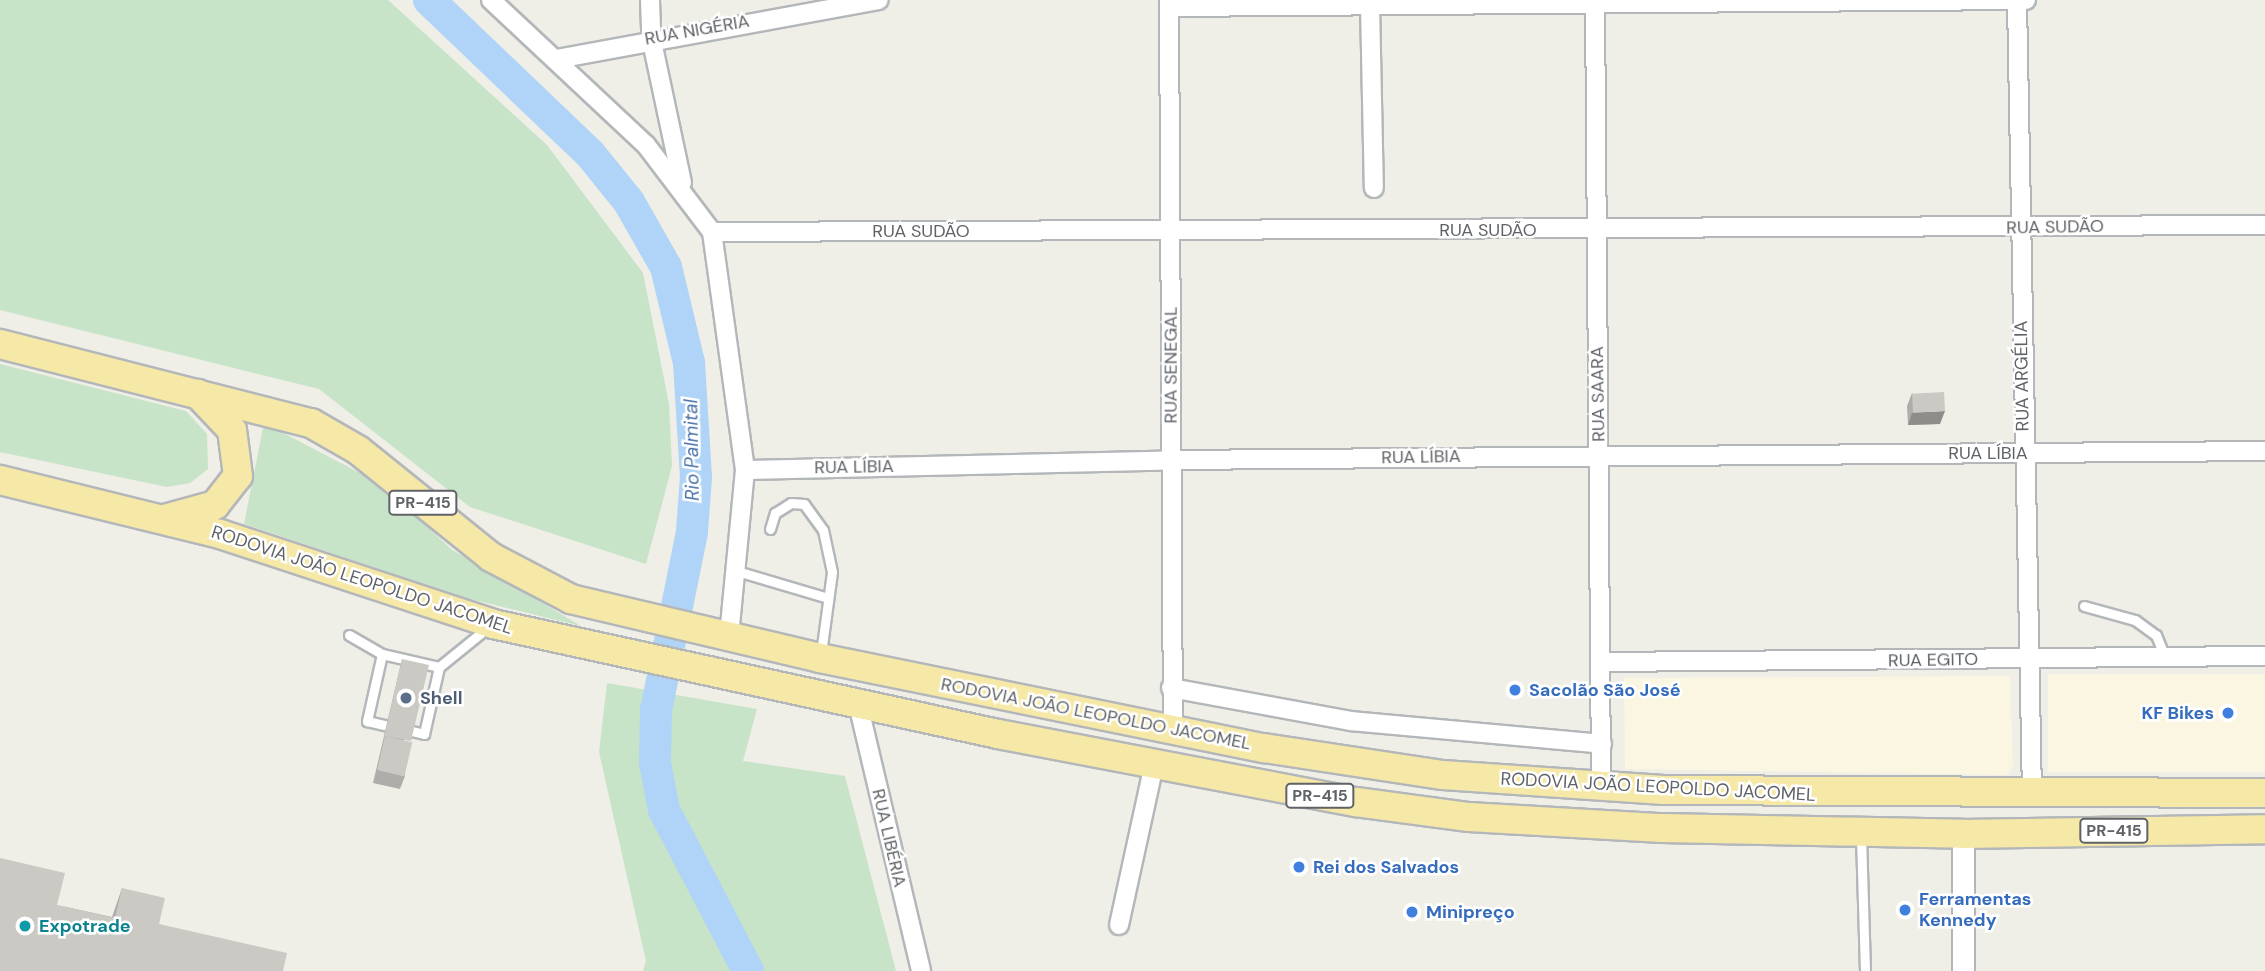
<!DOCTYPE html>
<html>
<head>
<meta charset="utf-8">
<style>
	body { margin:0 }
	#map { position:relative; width:2265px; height:971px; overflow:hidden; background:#efeee7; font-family:"DM Sans",sans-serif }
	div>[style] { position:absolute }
	.commercial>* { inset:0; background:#fbf6e1; transform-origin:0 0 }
	.green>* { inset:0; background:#c7e4c8 }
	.river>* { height:32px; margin:-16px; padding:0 16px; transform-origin:16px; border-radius:16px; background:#afd4f8 }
	.roads { filter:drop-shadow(2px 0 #b4b7ba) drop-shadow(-2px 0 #b4b7ba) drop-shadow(0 2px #b4b7ba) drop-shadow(0 -2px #b4b7ba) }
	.service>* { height:9px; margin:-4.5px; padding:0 4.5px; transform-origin:4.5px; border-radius:4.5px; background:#fff }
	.minor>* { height:18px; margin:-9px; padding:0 9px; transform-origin:9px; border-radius:9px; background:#fff }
	.tertiary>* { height:21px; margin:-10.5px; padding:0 10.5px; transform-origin:10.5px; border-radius:10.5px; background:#fff }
	.trunk>* { height:28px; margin:-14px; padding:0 14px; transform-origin:14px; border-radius:14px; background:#f6e9a7 }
	.wall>* { inset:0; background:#afada9 }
	.shaded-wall>* { inset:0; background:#8e8d89 }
	.building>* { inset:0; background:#cbc9c4; transform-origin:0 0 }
	.dots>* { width:19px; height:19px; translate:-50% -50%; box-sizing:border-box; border:4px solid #fff; border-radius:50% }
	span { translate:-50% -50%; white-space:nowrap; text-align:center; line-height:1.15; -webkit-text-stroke:5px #fff; paint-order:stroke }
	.shield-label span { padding:2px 5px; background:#fff; border:2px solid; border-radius:5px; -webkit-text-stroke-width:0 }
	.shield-label { font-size:16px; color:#5f6266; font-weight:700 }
	.street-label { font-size:18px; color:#5f6266 }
	.shop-label { font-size:18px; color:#366cbe; font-weight:700 }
	.left { translate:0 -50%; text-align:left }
	.right { translate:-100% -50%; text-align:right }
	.service-label { font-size:18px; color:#4e5e75; font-weight:700 }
	.culture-label { font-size:18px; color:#0d838f; font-weight:700 }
	.water-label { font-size:19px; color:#4c75a9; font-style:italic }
</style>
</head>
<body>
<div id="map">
	<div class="commercial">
		<i style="left:2265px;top:674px;width:98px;height:217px;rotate:90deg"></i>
		<i style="clip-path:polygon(2010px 676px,2013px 767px,2007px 775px,1625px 769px,1624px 678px)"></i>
	</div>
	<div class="green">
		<i style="clip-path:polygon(0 0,388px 0,547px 145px,643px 273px,669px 404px,672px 466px,646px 564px,470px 507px,319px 389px,0 310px)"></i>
		<i style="clip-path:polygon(0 364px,186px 411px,207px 434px,208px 469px,190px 483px,167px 487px,0 452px)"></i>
		<i style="clip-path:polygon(264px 423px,381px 484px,451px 549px,581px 626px,466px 598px,244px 524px)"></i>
		<i style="clip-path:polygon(607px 683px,757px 709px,743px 761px,845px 776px,896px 971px,643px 971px,646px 961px,599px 752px)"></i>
	</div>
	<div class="river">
		<i style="left:429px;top:0;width:224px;rotate:43.7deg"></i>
		<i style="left:591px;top:155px;width:60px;rotate:51deg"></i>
		<i style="left:629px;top:202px;width:75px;rotate:60.4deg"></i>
		<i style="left:666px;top:267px;width:99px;rotate:76.5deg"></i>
		<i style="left:689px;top:363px;width:114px;rotate:86.5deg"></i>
		<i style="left:696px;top:477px;width:55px;rotate:94.2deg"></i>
		<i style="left:692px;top:532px;width:182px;rotate:101.4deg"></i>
		<i style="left:656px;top:710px;width:53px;rotate:91.1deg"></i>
		<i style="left:655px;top:763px;width:48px;rotate:79.2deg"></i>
		<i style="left:664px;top:810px;width:182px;rotate:62.4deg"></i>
	</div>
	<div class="roads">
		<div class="service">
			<i style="left:770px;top:529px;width:17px;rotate:-73deg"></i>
			<i style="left:775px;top:513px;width:19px;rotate:-32deg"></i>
			<i style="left:791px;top:503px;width:13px;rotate:4deg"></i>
			<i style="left:804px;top:504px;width:32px;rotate:54deg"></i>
			<i style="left:823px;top:530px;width:43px;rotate:77.9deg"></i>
			<i style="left:832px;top:572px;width:82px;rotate:97.7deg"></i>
			<i style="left:737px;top:571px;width:95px;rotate:16.5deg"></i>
			<i style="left:2084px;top:606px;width:53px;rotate:15.4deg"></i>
			<i style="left:2135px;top:620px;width:26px;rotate:36deg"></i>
			<i style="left:2156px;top:635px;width:24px;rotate:68deg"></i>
			<i style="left:349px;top:635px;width:38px;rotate:30deg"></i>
			<i style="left:382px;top:654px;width:58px;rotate:12.8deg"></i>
			<i style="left:439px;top:667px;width:62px;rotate:-39.1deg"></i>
			<i style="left:382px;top:654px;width:69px;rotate:102.6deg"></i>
			<i style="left:367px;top:721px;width:28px;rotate:13deg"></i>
			<i style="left:394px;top:727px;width:31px;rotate:13deg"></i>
			<i style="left:424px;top:734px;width:69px;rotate:-77.4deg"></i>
			<i style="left:1861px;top:836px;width:135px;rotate:88.3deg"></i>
		</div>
		<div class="minor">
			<i style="left:491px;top:0;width:212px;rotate:43.1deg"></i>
			<i style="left:646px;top:145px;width:109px;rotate:52.8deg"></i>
			<i style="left:712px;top:232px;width:240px;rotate:82.1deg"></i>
			<i style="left:745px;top:470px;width:168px;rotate:95.5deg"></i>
			<i style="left:650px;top:0;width:37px;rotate:88deg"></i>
			<i style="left:651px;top:37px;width:149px;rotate:78deg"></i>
			<i style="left:1169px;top:0;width:729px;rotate:89.69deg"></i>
			<i style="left:1595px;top:0;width:787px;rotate:89.56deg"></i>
			<i style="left:2017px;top:0;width:793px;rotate:88.92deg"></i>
			<i style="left:1370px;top:4px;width:184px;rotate:88.8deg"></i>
			<i style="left:1169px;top:7px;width:857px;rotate:-0.47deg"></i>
			<i style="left:557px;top:59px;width:327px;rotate:-10.4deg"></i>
			<i style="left:712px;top:232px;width:1553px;rotate:-0.26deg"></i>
			<i style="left:745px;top:470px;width:426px;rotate:-1.3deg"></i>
			<i style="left:1171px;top:460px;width:1094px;rotate:-0.47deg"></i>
			<i style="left:1601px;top:662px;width:664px;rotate:-0.52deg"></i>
			<i style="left:1171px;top:688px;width:183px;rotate:10.4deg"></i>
			<i style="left:1351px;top:721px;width:252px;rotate:5.2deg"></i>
			<i style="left:858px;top:704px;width:274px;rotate:76.7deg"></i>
			<i style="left:1119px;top:925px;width:164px;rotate:-77.7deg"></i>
		</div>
		<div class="tertiary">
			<i style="left:1963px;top:834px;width:137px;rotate:90deg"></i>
		</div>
		<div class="trunk">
			<i style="left:0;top:344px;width:321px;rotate:14.3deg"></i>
			<i style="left:311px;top:423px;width:54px;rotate:29.9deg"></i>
			<i style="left:358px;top:450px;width:171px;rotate:38.8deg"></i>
			<i style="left:491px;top:557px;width:90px;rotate:27.7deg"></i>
			<i style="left:571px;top:599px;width:256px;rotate:13.3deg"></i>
			<i style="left:820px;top:658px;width:453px;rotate:11.5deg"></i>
			<i style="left:1264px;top:748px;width:181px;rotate:8.6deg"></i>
			<i style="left:1443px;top:775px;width:221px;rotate:3.9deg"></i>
			<i style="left:1663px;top:790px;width:602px;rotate:0.29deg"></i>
			<i style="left:0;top:480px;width:227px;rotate:13.8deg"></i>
			<i style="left:220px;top:534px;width:287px;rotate:18.2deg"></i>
			<i style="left:493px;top:624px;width:517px;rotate:12.29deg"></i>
			<i style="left:998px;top:734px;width:364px;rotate:10.8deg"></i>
			<i style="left:1356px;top:802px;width:114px;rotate:7.6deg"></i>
			<i style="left:1469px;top:817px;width:193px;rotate:3.3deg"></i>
			<i style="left:1662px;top:828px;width:301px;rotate:1.1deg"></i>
			<i style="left:1963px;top:834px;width:302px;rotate:-0.9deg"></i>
			<i style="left:168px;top:518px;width:49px;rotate:-15.5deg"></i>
			<i style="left:215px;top:505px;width:37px;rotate:-52deg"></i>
			<i style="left:238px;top:476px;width:46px;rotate:-97.4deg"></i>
			<i style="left:232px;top:430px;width:50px;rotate:-133.4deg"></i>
		</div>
	</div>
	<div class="wall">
		<i style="clip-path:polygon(1912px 393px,1940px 424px,1908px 425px,1907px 406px)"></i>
		<i style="clip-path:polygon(402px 659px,405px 776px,400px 789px,373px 783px)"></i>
		<i style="clip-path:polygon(122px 888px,159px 924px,283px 971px,57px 905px,112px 917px)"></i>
	</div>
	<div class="shaded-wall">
		<i style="clip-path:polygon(1945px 411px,1940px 424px,1908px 425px,1912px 413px)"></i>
	</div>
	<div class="building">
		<i style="left:1944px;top:392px;width:19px;height:32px;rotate:87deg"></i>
		<i style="clip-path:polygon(402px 659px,429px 665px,411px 741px,385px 736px,383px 742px)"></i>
		<i style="left:385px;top:736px;width:28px;height:35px;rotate:13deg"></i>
		<i style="clip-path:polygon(0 858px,65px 873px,57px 905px,115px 918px,122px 888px,165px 898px,159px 924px,287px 953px,283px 971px,0 971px)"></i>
	</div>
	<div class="dots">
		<i style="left:1515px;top:690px;background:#3f7fe0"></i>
		<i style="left:406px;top:698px;background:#5c6f8a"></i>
		<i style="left:2228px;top:713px;background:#3f7fe0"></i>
		<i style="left:1299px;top:867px;background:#3f7fe0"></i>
		<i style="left:1905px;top:910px;background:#3f7fe0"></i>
		<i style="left:1412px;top:912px;background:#3f7fe0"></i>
		<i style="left:25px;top:926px;background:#0f9aa8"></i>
	</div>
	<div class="shield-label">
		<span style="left:423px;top:503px">PR-415</span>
		<span style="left:1320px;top:796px">PR-415</span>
		<span style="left:2114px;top:831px">PR-415</span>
	</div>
	<div class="street-label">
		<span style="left:697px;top:30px;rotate:-10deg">RUA NIGÉRIA</span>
		<span style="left:2055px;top:227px;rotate:-1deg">RUA SUDÃO</span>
		<span style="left:1488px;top:230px">RUA SUDÃO</span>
		<span style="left:921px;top:231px">RUA SUDÃO</span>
		<span style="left:1171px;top:365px;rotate:-90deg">RUA SENEGAL</span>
		<span style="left:2022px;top:376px;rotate:-91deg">RUA ARGÉLIA</span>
		<span style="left:1598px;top:394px;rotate:-91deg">RUA SAARA</span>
		<span style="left:1988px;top:453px">RUA LÍBIA</span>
		<span style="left:1421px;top:457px;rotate:-1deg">RUA LÍBIA</span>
		<span style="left:854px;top:467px;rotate:-1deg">RUA LÍBIA</span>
		<span style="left:362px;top:580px;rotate:18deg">RODOVIA JOÃO LEOPOLDO JACOMEL</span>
		<span style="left:1933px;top:660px;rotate:-1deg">RUA EGITO</span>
		<span style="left:1096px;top:714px;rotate:11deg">RODOVIA JOÃO LEOPOLDO JACOMEL</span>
		<span style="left:1658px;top:787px;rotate:3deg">RODOVIA JOÃO LEOPOLDO JACOMEL</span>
		<span style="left:889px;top:838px;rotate:77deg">RUA LIBÉRIA</span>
	</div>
	<div class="shop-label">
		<span class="left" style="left:1529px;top:690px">Sacolão São José</span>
		<span class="right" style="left:2214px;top:713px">KF Bikes</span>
		<span class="left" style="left:1313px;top:867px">Rei dos Salvados</span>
		<span class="left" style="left:1919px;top:910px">Ferramentas<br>Kennedy</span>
		<span class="left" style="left:1426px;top:912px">Minipreço</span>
	</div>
	<div class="service-label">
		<span class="left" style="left:420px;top:698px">Shell</span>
	</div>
	<div class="culture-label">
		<span class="left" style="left:39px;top:926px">Expotrade</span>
	</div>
	<div class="water-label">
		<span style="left:692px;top:450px;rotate:-91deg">Rio Palmital</span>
	</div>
</div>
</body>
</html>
